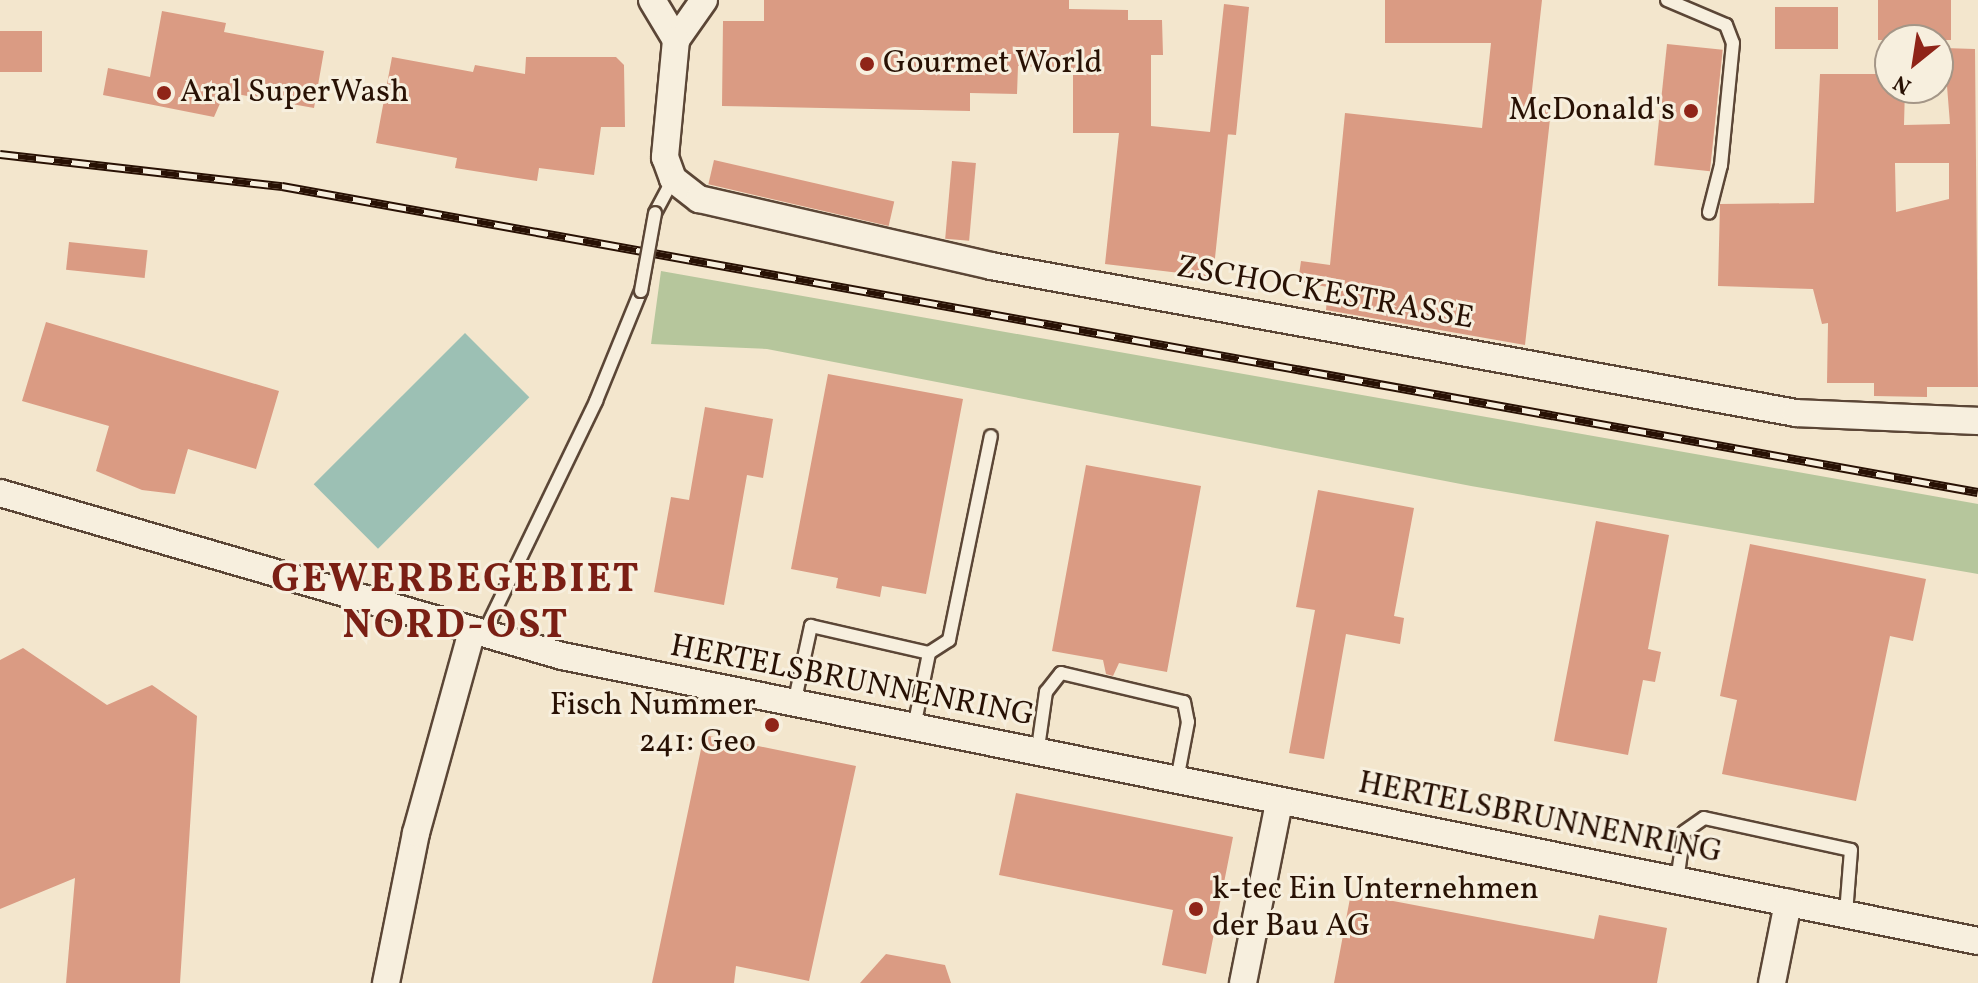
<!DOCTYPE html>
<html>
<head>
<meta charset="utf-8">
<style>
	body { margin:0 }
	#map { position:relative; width:1978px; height:983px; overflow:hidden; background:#f3e6cd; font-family:Vollkorn,serif }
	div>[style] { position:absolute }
	.green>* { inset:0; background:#b6c69c }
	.water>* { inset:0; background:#9cc0b4; transform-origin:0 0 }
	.building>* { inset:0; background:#da9b83; transform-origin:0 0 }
	.roads { filter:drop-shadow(2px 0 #5b4636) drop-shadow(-2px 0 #5b4636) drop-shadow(0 2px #5b4636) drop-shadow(0 -2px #5b4636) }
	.service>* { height:12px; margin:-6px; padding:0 6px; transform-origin:6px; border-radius:6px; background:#f7efde }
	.minor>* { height:26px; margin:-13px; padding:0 13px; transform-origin:13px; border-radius:13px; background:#f7efde }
	.rail>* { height:9px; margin-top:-4.5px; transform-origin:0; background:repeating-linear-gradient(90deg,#f7efde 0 18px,#281104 0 36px); box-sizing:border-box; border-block:2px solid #281104 }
	.bridges { filter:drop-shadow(2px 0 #5b4636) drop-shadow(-2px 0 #5b4636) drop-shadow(0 2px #5b4636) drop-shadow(0 -2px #5b4636) }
	.service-bridge>* { height:12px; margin:-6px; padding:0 6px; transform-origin:6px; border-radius:6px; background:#f7efde }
	.dots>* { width:22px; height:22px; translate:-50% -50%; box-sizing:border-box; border:4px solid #f7efde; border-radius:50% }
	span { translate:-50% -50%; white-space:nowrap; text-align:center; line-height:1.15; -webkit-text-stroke:6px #f7efde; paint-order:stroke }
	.poi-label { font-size:32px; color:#281104 }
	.left { translate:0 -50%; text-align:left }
	.right { translate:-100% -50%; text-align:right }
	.street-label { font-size:32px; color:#281104 }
	.district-label { font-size:40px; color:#7a1f14; font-weight:700; letter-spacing:2px }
	.north { position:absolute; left:1874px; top:24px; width:80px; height:80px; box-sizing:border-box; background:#f7efde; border:2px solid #a49687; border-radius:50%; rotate:210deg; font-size:22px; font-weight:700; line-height:32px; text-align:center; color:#281104 }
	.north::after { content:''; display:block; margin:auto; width:28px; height:36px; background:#8f2418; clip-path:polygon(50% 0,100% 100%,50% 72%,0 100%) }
</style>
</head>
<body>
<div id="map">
	<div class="green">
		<i style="clip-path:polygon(661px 271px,1978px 504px,1978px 574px,1471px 486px,767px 349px,651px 344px)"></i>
	</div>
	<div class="water">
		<i style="left:465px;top:333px;width:91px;height:214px;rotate:45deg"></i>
	</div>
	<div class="building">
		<i style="clip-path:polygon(764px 0,1069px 0,1069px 9px,1128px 10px,1128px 20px,1162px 20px,1163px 55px,1151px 55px,1151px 126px,1210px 132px,1224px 4px,1249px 7px,1236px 135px,1214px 133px,1228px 134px,1213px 277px,1105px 264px,1119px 133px,1073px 133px,1073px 68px,1018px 66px,1017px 94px,970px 93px,970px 111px,722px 106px,723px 21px,764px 21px)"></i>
		<i style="clip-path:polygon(1385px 0,1542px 0,1530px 108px,1551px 110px,1525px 345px,1326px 310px,1328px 287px,1298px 282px,1301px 261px,1330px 265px,1345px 113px,1482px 128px,1491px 43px,1385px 43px)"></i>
		<i style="left:1878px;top:0;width:73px;height:40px"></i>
		<i style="left:1775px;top:7px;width:63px;height:42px"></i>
		<i style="clip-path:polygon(162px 11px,226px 23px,224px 32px,324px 51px,314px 108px,225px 92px,214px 117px,103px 95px,108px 68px,150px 77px)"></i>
		<i style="left:0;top:31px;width:42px;height:41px"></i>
		<i style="left:1667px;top:44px;width:56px;height:122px;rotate:6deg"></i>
		<i style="clip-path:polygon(evenodd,1944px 48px,1975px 49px,1978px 387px,1927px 387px,1927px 397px,1874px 396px,1874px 383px,1827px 383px,1828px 323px,1822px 324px,1813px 289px,1718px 286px,1720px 204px,1814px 203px,1820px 74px,1890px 74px,1890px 88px,1905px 88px,1904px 125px,1950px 124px,1944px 48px,1895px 163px,1949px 163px,1949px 199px,1896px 212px,1895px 163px)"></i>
		<i style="clip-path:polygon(392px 57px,473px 72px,475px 65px,525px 74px,526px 57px,616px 57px,624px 65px,625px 127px,601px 127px,594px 175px,539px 168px,537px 181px,455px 168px,457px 158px,376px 143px)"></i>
		<i style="left:714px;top:160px;width:185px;height:25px;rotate:13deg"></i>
		<i style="left:952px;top:161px;width:24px;height:78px;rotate:5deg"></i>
		<i style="left:69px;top:242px;width:79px;height:28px;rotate:6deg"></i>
		<i style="clip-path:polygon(46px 322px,279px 391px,256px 469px,188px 449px,175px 494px,142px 490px,96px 471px,109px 426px,22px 401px)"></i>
		<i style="clip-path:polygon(828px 374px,963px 399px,926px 594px,882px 586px,880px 597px,836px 588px,838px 578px,791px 569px)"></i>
		<i style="clip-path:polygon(705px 407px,773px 419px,763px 478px,747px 475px,724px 605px,654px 592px,671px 497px,689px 500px)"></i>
		<i style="clip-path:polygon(1086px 465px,1201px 486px,1167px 672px,1119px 663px,1113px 676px,1106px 674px,1103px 660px,1052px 651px)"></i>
		<i style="clip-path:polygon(1318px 490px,1414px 508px,1394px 616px,1404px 618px,1400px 644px,1346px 634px,1324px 759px,1289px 753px,1315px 610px,1296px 607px)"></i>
		<i style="clip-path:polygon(1596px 521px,1669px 535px,1648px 649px,1661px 652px,1655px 682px,1643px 680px,1628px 755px,1554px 741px)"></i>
		<i style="clip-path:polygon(1750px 544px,1926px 579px,1913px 641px,1890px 636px,1856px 801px,1722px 774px,1737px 700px,1720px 696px)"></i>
		<i style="clip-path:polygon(23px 648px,107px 705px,152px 685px,197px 716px,180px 983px,66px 983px,75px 878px,0 909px,0 660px)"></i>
		<i style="clip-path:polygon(704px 735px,856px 766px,809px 981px,736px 966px,734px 983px,652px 983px)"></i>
		<i style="clip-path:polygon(1016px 793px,1233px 837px,1206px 974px,1162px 965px,1173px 910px,999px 875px)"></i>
		<i style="clip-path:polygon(1351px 893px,1594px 939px,1599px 915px,1667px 928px,1657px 983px,1334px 983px)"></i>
		<i style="clip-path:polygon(886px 954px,945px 965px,951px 983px,860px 983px)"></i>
	</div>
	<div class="roads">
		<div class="service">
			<i style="left:1667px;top:0;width:64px;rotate:23deg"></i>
			<i style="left:1726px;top:25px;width:19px;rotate:69deg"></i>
			<i style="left:1733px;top:43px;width:123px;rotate:95.6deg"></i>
			<i style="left:1721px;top:165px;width:49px;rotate:104.3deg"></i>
			<i style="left:655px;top:213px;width:38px;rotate:-62deg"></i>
			<i style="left:484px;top:633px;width:258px;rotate:-64.2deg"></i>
			<i style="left:596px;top:401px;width:119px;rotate:-67.8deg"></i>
			<i style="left:794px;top:704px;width:80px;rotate:-77.7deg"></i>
			<i style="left:811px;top:626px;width:121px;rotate:12.9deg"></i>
			<i style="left:914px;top:727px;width:76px;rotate:-78.5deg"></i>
			<i style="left:929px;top:653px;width:24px;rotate:-33deg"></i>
			<i style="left:949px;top:640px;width:208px;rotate:-78.4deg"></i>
			<i style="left:1037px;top:755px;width:64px;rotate:-81.9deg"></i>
			<i style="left:1046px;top:692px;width:24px;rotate:-52deg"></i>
			<i style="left:1061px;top:673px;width:126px;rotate:13.3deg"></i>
			<i style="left:1184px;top:702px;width:20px;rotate:79deg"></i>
			<i style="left:1188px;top:722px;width:59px;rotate:100.7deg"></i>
			<i style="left:1677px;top:881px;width:49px;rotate:-81.9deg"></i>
			<i style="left:1684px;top:832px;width:24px;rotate:-35deg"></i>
			<i style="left:1704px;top:818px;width:150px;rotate:12.3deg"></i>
			<i style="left:1851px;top:850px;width:64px;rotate:94.5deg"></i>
		</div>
		<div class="minor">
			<i style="left:652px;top:0;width:47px;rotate:59deg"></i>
			<i style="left:704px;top:0;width:49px;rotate:125deg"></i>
			<i style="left:676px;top:40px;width:118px;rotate:95.4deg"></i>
			<i style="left:665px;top:157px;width:23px;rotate:70deg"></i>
			<i style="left:673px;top:179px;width:33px;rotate:38deg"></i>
			<i style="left:699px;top:199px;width:300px;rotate:12.9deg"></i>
			<i style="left:991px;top:266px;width:818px;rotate:10.35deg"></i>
			<i style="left:1796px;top:413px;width:182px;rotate:2.5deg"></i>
			<i style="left:0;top:493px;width:585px;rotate:16.17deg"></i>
			<i style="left:562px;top:656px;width:1444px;rotate:11.38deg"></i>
			<i style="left:386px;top:983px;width:153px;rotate:-78.7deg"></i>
			<i style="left:416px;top:833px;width:210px;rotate:-74.5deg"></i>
			<i style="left:1243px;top:983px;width:184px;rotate:-78.7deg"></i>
			<i style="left:1772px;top:983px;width:82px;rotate:-78.7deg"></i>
		</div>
	</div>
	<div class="rail">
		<i style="left:0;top:154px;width:284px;rotate:6.5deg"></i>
		<i style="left:282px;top:186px;width:1723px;rotate:10.23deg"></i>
	</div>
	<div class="bridges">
		<div class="service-bridge">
			<i style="left:641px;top:291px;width:79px;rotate:-79.8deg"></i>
		</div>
	</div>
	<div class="dots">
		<i style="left:867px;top:64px;background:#8f2418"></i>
		<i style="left:164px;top:93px;background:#8f2418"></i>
		<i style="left:1691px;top:111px;background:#8f2418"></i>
		<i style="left:772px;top:725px;background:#8f2418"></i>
		<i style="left:1196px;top:909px;background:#8f2418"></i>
	</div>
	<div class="poi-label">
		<span class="left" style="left:883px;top:64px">Gourmet World</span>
		<span class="left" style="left:180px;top:93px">Aral SuperWash</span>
		<span class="right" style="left:1675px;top:111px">McDonald's</span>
		<span class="right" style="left:756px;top:725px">Fisch Nummer<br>241: Geo</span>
		<span class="left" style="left:1212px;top:909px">k-tec Ein Unternehmen<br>der Bau AG</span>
	</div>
	<div class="street-label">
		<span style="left:1325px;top:294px;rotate:10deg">ZSCHOCKESTRASSE</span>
		<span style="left:852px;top:682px;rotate:11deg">HERTELSBRUNNENRING</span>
		<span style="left:1540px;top:819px;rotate:11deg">HERTELSBRUNNENRING</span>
	</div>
	<div class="district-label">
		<span style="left:456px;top:604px">GEWERBEGEBIET<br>NORD-OST</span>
	</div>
	<div class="north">N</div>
</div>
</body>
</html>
